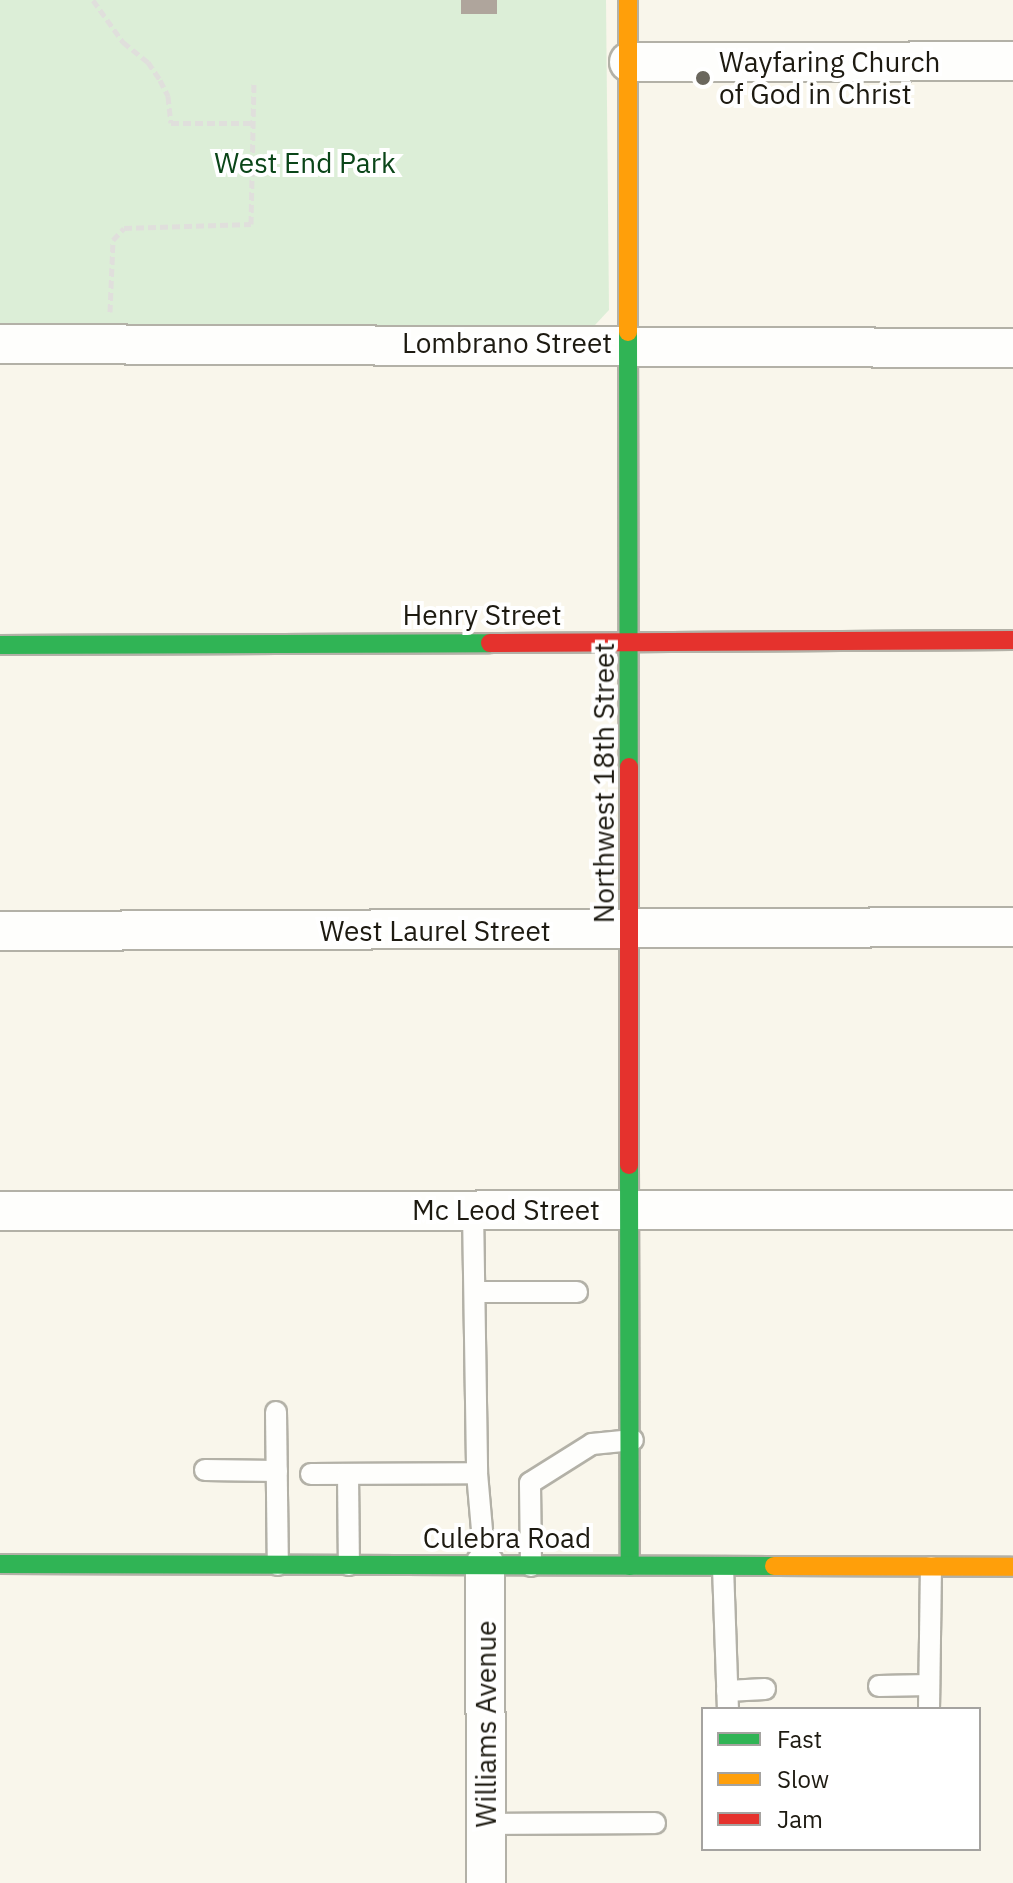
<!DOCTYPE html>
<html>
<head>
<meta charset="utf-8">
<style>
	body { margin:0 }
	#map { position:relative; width:1013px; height:1883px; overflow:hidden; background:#f9f6eb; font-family:"IBM Plex Sans",sans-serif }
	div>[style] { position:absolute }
	.green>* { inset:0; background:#dceed7 }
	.building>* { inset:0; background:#afa59c; transform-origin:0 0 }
	.path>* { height:5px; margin-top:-2.5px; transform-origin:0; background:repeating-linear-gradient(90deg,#e0dfdc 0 8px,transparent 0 12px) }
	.roads { filter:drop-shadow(2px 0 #b3b1a7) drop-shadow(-2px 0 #b3b1a7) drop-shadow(0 2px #b3b1a7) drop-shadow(0 -2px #b3b1a7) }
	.lane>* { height:20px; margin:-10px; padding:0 10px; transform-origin:10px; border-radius:10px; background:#fefefc }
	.street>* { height:38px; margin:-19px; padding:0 19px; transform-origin:19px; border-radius:19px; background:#fefefc }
	.fast>* { height:18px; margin:-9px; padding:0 9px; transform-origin:9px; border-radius:9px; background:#30b455 }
	.slow>* { height:18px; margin:-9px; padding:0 9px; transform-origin:9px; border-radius:9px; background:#ff9f0a }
	.jam>* { height:18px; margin:-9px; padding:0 9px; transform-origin:9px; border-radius:9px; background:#e5322d }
	.dots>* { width:22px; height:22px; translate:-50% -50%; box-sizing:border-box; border:4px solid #fff; border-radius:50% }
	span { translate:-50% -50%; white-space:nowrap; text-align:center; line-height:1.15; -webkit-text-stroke:8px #fff; paint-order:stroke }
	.poi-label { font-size:28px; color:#1d1a11 }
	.left { translate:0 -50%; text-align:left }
	.park-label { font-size:28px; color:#0a4518 }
	.street-label { font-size:28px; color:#1d1a11 }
	.legend { position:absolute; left:701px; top:1707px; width:280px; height:144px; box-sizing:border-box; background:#fff; border:2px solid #a5a3a0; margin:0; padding:10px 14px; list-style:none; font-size:24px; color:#1d1a11 }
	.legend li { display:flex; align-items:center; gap:16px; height:40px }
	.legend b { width:40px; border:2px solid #a5a3a0 }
</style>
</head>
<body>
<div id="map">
	<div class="green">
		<i style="clip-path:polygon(0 0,606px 0,609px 310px,595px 325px,0 326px)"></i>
	</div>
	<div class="building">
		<i style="left:461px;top:0;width:36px;height:14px"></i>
	</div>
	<div class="path">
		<i style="left:93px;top:0;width:52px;rotate:54.5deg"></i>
		<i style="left:123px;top:42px;width:32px;rotate:39deg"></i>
		<i style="left:148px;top:62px;width:22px;rotate:56deg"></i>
		<i style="left:160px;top:80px;width:18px;rotate:63deg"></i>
		<i style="left:168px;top:96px;width:27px;rotate:84deg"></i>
		<i style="left:171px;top:123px;width:82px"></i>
		<i style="left:110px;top:312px;width:72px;rotate:-87.6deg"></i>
		<i style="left:113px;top:240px;width:16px;rotate:-47deg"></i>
		<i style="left:124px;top:228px;width:127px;rotate:-1.8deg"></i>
		<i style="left:251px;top:224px;width:141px;rotate:-88.8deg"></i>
	</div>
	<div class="roads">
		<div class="lane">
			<i style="left:473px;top:1210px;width:263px;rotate:89.1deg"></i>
			<i style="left:477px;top:1473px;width:92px;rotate:85deg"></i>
			<i style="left:475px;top:1292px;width:102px"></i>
			<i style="left:276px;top:1412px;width:153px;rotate:89.3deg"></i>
			<i style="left:205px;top:1470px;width:72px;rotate:0.8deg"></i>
			<i style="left:311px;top:1474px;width:166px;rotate:-0.3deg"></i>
			<i style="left:348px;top:1474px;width:91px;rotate:89.4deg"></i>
			<i style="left:531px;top:1566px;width:83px;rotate:-90.7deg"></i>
			<i style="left:530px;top:1483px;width:73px;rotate:-32.2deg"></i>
			<i style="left:592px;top:1444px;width:41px;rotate:-5.6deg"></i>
			<i style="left:723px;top:1567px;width:142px;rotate:88deg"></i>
			<i style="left:879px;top:1686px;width:50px;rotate:-1.1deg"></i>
			<i style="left:727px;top:1691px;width:38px;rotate:-3deg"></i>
			<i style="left:929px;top:1709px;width:142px;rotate:-89.2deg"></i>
			<i style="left:486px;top:1824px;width:169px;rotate:-0.3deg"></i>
		</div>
		<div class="street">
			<i style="left:629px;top:62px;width:384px;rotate:-0.1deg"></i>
			<i style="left:0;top:344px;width:1013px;rotate:0.23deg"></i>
			<i style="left:0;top:931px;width:1013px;rotate:-0.23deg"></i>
			<i style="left:0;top:1211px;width:1013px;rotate:-0.06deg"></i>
			<i style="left:485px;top:1565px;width:318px;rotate:89.8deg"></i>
		</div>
		<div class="fast">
			<i style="left:628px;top:332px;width:435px;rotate:89.9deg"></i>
			<i style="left:0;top:645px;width:490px;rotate:-0.2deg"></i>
			<i style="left:629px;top:1165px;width:401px;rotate:89.9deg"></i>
			<i style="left:0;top:1564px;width:774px;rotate:0.15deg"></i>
		</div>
		<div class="slow">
			<i style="left:628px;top:0;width:332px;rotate:90deg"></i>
			<i style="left:774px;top:1566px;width:239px;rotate:0.2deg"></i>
		</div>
		<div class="jam">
			<i style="left:490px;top:643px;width:523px;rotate:-0.33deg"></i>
			<i style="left:629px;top:767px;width:398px;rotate:90deg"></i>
		</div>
	</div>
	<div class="dots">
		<i style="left:703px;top:78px;background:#6a675d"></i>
	</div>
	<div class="poi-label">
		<span class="left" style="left:719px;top:78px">Wayfaring Church<br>of God in Christ</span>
	</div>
	<div class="park-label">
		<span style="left:305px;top:163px">West End Park</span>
	</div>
	<div class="street-label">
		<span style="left:507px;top:343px">Lombrano Street</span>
		<span style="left:482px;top:615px">Henry Street</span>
		<span style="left:604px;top:783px;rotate:-90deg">Northwest 18th Street</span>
		<span style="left:435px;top:931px">West Laurel Street</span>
		<span style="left:506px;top:1210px">Mc Leod Street</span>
		<span style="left:507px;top:1538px">Culebra Road</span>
		<span style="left:486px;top:1724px;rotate:-90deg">Williams Avenue</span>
	</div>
	<ul class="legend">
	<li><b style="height:10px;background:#30b455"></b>Fast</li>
	<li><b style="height:10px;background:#ff9f0a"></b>Slow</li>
	<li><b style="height:10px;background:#e5322d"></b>Jam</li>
	</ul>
</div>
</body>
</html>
